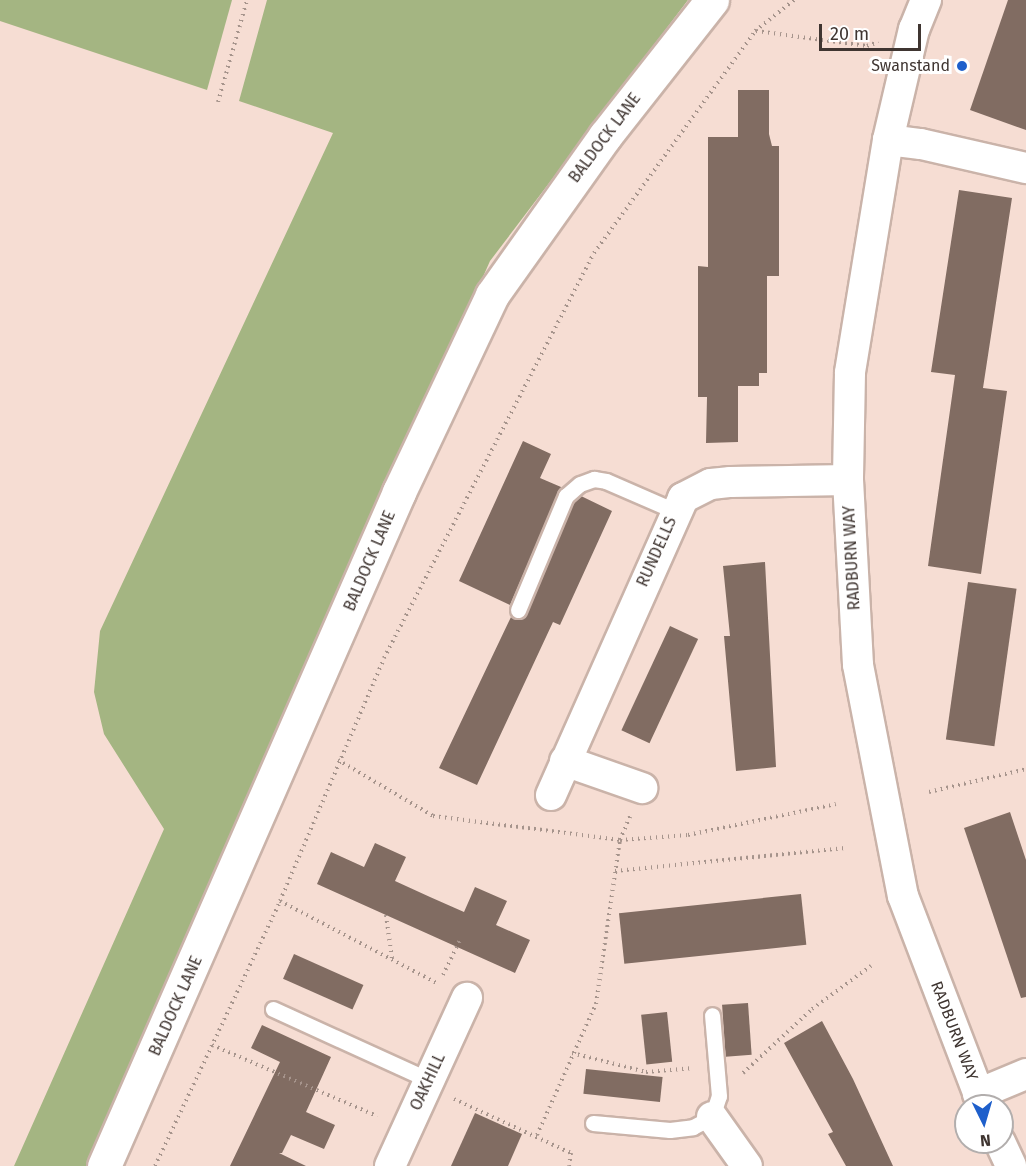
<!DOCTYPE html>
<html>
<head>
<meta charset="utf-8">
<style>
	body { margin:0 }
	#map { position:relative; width:1026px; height:1166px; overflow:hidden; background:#f6ddd3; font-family:"Fira Sans",sans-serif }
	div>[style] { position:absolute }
	.forest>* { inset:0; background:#a4b582 }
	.building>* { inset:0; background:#816c62; transform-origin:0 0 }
	.path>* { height:4px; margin-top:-2px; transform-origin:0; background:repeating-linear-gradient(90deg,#a6948c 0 1.5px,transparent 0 6px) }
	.roads { filter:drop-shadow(2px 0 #cab3a9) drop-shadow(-2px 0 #cab3a9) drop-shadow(0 2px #cab3a9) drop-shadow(0 -2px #cab3a9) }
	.service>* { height:15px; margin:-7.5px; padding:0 7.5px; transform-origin:7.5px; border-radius:7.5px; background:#fff }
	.minor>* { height:30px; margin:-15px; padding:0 15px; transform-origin:15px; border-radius:15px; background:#fff }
	.tertiary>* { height:33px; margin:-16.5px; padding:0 16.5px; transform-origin:16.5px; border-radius:16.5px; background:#fff }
	.dots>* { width:16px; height:16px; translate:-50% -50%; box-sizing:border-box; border:3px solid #fff; border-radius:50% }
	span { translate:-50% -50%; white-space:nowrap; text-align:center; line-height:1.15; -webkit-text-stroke:6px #fff; paint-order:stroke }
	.poi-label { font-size:16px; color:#3f3531 }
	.right { translate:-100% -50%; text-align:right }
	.street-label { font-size:16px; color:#3f3531 }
	.north { position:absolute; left:954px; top:1094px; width:60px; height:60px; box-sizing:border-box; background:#fff; border:2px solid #b2aead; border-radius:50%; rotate:175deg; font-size:16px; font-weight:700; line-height:24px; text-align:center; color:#3f3531 }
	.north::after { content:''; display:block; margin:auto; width:21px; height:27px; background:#1e5fcb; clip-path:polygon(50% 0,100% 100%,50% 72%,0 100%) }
	.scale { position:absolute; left:819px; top:24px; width:102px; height:27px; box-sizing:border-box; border:3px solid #3f3531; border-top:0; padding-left:8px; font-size:18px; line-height:21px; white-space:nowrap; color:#3f3531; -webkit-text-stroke:4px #fff; paint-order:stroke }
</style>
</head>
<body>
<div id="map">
	<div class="forest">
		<i style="clip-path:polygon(0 0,232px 0,207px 90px,0 21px)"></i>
		<i style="clip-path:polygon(267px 0,688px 0,490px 261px,89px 1166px,14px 1166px,164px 829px,104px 734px,94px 692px,100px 631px,333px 133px,239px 101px)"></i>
	</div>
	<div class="building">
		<i style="clip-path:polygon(1008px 0,1026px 0,1026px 130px,970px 110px)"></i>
		<i style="clip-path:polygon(738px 90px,769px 90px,769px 134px,772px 146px,779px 146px,779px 276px,767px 276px,767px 373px,759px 373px,759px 386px,738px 386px,738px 442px,706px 443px,707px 397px,698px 397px,698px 266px,708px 267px,708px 137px,738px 137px)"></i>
		<i style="clip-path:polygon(959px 190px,1012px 198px,983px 388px,1007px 391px,981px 574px,928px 566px,955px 375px,931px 372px)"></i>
		<i style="clip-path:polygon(523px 441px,551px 454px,540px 478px,561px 487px,510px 605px,459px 581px)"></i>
		<i style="clip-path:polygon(581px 496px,612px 511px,560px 625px,553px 622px,477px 785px,439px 768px,511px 617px,520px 620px,527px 614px,574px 502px)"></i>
		<i style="clip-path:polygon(765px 562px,776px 767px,736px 771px,724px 636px,730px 636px,723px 566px)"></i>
		<i style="left:968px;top:582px;width:49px;height:159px;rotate:8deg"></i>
		<i style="left:670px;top:626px;width:31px;height:115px;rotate:25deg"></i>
		<i style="clip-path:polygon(1010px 812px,1026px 860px,1026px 997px,1021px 998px,964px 828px)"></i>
		<i style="clip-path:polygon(375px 843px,406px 857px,395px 881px,430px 897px,464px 912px,475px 887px,507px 901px,496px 925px,530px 940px,515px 973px,317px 884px,331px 852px,364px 867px)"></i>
		<i style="left:801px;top:894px;width:51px;height:183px;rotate:84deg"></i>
		<i style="left:294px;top:954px;width:76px;height:27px;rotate:24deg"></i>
		<i style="left:748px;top:1003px;width:52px;height:26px;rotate:86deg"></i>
		<i style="left:667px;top:1012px;width:50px;height:26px;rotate:84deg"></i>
		<i style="clip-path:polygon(822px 1021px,853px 1079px,893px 1166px,846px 1166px,828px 1134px,833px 1132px,784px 1043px)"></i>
		<i style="clip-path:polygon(262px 1025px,331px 1057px,306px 1112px,335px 1125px,324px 1149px,291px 1135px,282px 1153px,279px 1153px,306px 1166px,230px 1166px,280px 1062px,251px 1048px)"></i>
		<i style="left:586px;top:1069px;width:77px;height:25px;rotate:6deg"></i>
		<i style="clip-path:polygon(475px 1113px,522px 1134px,508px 1166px,451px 1166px)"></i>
	</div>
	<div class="path">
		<i style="left:756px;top:31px;width:112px;rotate:7.7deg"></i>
		<i style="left:867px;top:46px;width:12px;rotate:-20deg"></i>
		<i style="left:218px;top:102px;width:106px;rotate:-74.1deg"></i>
		<i style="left:338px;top:760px;width:110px;rotate:30.5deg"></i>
		<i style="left:433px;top:816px;width:189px;rotate:7.3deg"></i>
		<i style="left:620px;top:840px;width:68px;rotate:-4.2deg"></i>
		<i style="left:688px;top:835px;width:151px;rotate:-11.8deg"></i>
		<i style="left:929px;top:792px;width:100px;rotate:-13.3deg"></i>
		<i style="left:615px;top:871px;width:231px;rotate:-5.7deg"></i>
		<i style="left:280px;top:901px;width:179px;rotate:27.6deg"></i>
		<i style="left:386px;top:915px;width:44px;rotate:82.2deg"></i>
		<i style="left:443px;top:975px;width:41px;rotate:-64.1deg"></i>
		<i style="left:212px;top:1045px;width:180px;rotate:23.3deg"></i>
		<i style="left:572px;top:1053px;width:76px;rotate:14.4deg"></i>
		<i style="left:646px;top:1072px;width:47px;rotate:-4.9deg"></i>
		<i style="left:743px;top:1073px;width:94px;rotate:-42.8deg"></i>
		<i style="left:812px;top:1009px;width:73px;rotate:-36.1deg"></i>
		<i style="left:454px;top:1099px;width:129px;rotate:24.8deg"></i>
		<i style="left:571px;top:1153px;width:13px;rotate:99deg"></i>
		<i style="left:537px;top:1135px;width:144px;rotate:-65.8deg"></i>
		<i style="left:596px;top:1004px;width:166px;rotate:-81.7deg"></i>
		<i style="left:620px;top:840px;width:26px;rotate:-67deg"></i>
		<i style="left:155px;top:1166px;width:293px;rotate:-64.7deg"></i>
		<i style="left:280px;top:901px;width:264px;rotate:-66.8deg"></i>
		<i style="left:384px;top:658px;width:456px;rotate:-62.6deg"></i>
		<i style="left:594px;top:253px;width:274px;rotate:-54deg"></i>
		<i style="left:755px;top:31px;width:50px;rotate:-38.5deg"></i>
	</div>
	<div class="roads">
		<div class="service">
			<i style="left:518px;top:610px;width:124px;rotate:-67.2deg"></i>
			<i style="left:566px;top:496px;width:18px;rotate:-41deg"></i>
			<i style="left:580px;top:484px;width:15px;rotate:-20deg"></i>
			<i style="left:594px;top:479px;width:12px;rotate:9deg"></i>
			<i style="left:606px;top:481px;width:75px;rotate:23.5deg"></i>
			<i style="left:273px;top:1009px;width:171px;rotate:24.5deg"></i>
			<i style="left:593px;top:1123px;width:77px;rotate:5.2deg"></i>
			<i style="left:670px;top:1130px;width:23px;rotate:-7deg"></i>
			<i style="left:693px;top:1127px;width:21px;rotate:-28deg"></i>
			<i style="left:712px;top:1117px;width:22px;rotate:-72deg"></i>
			<i style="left:719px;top:1096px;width:81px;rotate:-94.9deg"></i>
		</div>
		<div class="minor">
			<i style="left:926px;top:0;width:31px;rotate:112deg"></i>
			<i style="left:914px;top:29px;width:114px;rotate:103.2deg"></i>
			<i style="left:888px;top:140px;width:236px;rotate:99.3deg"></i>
			<i style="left:850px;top:373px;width:107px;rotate:91.1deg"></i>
			<i style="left:848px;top:480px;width:185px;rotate:86.9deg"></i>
			<i style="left:858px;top:665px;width:235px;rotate:79deg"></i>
			<i style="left:903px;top:896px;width:225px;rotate:69.1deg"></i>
			<i style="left:888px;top:140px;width:33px;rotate:7deg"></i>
			<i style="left:921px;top:144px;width:108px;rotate:12.9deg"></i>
			<i style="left:565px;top:761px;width:82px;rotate:19.3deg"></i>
			<i style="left:551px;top:795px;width:325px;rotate:-66deg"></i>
			<i style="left:683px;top:498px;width:31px;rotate:-27deg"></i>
			<i style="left:711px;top:484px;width:20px;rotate:-6deg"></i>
			<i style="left:731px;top:482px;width:117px;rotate:-1deg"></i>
			<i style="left:978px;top:1094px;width:52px;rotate:-22.6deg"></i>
			<i style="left:712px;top:1117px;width:60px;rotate:54.5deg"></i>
			<i style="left:1000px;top:1142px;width:26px;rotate:65deg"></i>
			<i style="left:390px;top:1166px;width:185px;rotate:-65.4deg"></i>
		</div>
		<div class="tertiary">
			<i style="left:104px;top:1166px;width:736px;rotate:-66.36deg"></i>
			<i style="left:399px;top:492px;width:218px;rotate:-64.7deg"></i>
			<i style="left:492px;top:295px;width:195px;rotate:-54.6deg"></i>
			<i style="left:605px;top:136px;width:173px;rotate:-51.8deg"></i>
		</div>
	</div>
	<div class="dots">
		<i style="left:962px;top:66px;background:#1e5fcb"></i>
	</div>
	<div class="poi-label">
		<span class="right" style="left:950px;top:66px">Swanstand</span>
	</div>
	<div class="street-label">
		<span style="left:605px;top:138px;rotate:-53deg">BALDOCK LANE</span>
		<span style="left:657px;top:552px;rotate:-66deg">RUNDELLS</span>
		<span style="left:852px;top:558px;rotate:-93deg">RADBURN WAY</span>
		<span style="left:370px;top:561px;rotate:-67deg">BALDOCK LANE</span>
		<span style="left:176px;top:1006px;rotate:-66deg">BALDOCK LANE</span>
		<span style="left:954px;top:1031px;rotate:69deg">RADBURN WAY</span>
		<span style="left:428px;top:1082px;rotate:-65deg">OAKHILL</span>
	</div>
	<div class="north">N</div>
	<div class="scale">20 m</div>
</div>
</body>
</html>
